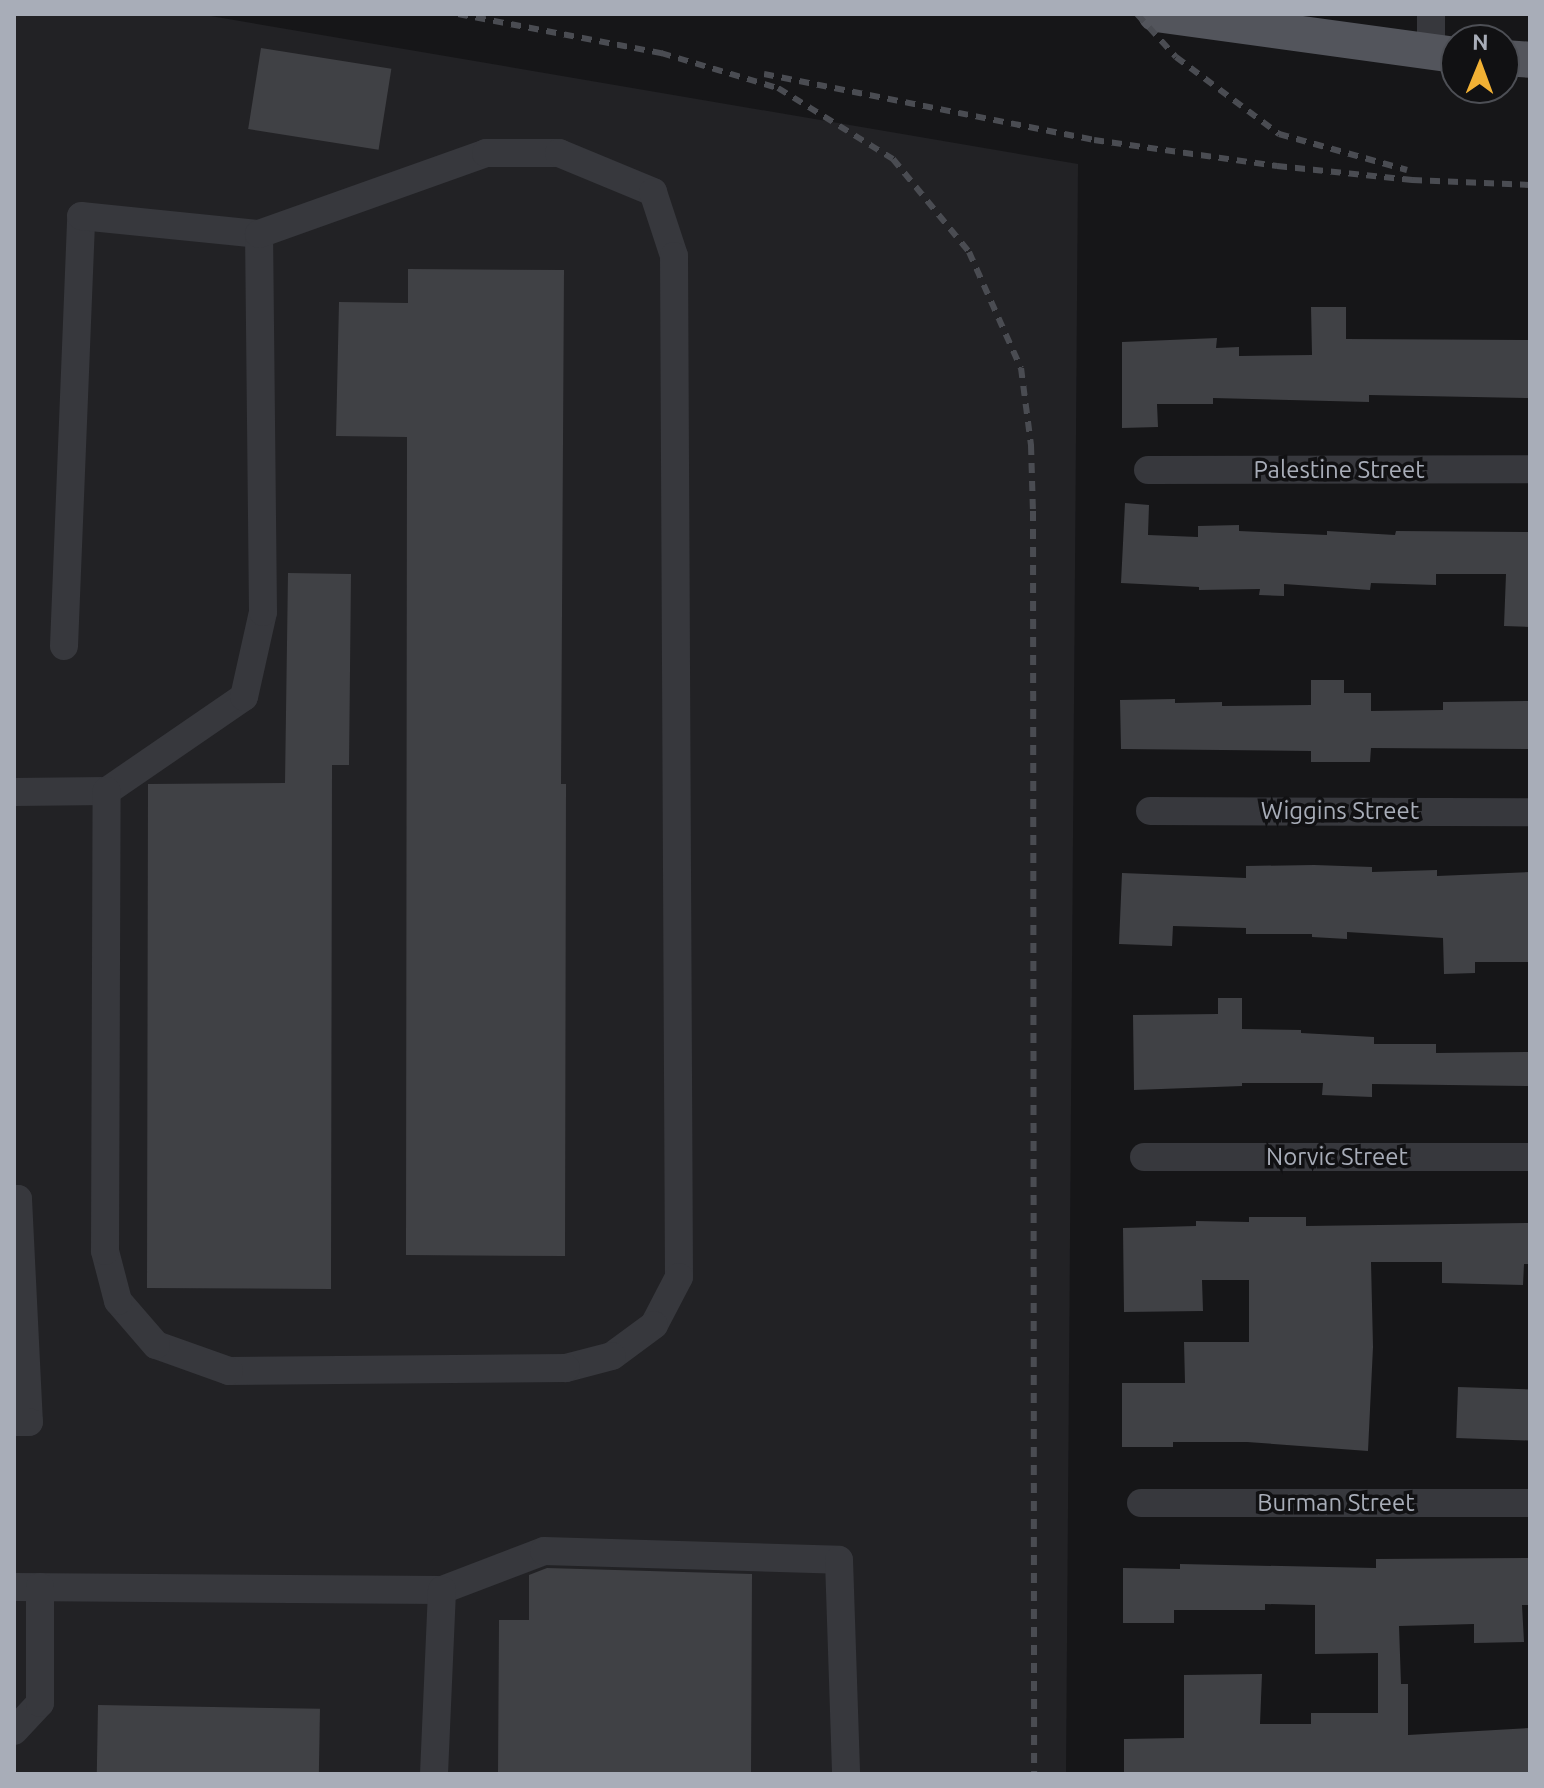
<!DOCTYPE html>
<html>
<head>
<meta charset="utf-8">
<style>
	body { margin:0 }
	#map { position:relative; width:1544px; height:1788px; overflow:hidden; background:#161618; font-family:Ubuntu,sans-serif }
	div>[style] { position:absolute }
	.built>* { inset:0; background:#222225 }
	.building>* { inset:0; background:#404145; transform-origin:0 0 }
	.minor>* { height:28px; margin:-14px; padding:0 14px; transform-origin:14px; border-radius:14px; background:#37383d }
	.major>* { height:36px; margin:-18px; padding:0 18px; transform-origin:18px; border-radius:18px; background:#53555c }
	.rail>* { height:6px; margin-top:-3px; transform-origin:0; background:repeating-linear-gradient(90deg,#4a4c52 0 10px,transparent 0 18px) }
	span { translate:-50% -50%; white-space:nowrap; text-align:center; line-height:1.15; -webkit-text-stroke:7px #111113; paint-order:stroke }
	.street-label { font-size:24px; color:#a8adb8 }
	.frame { position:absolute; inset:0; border:16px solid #a8adb8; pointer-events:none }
	.north { position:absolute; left:1440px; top:24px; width:80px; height:80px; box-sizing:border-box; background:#111113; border:2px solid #4d4f55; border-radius:50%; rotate:1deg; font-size:22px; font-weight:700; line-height:32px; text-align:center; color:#a8adb8 }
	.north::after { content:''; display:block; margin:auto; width:28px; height:36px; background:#f2b134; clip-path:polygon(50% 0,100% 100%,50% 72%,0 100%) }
</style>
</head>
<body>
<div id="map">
	<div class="built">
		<i style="clip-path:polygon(14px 14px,199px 14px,1078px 164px,1066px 1774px,14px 1774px)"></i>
	</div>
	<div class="building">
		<i style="left:261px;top:48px;width:132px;height:82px;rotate:9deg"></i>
		<i style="clip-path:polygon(408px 269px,564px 270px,561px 784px,566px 784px,565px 1256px,406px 1255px,407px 437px,336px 436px,339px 302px,408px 303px)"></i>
		<i style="clip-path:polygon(1311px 307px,1346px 307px,1346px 339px,1530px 340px,1530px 398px,1369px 395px,1369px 402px,1213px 398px,1213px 404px,1157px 404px,1158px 427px,1122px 428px,1122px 342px,1217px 338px,1216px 348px,1239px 347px,1239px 356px,1312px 355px)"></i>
		<i style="clip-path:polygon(1125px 503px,1149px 505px,1148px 535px,1198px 537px,1198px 526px,1239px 525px,1239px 531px,1327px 535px,1327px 531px,1395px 535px,1396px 531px,1530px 532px,1530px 627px,1504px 626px,1506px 574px,1436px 574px,1436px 585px,1371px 583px,1370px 590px,1284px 584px,1284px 596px,1259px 595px,1260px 589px,1199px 590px,1199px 587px,1121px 583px)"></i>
		<i style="clip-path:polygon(288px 573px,351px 574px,349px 765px,332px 765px,331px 1289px,147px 1288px,148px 784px,285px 783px)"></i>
		<i style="clip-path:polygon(1311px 680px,1344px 680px,1344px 693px,1371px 693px,1371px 711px,1443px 710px,1443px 702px,1530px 701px,1530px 749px,1371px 748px,1370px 762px,1311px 762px,1311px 751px,1121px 749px,1120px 700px,1175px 699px,1175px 703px,1222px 702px,1222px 706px,1311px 705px)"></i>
		<i style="clip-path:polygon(1314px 865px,1372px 867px,1372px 872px,1437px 870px,1437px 876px,1530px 872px,1530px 962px,1475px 962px,1475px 973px,1444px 974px,1443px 938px,1347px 932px,1347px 939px,1312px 937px,1312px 934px,1246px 934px,1246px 928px,1173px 926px,1172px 946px,1119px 944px,1122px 873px,1246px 878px,1246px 866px)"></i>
		<i style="clip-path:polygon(1218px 998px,1242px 998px,1242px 1029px,1301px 1030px,1301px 1033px,1374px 1037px,1374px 1044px,1436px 1044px,1436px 1053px,1530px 1052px,1530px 1086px,1372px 1084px,1372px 1097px,1322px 1095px,1323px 1083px,1242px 1083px,1242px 1086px,1134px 1090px,1133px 1015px,1218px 1014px)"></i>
		<i style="clip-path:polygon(1249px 1217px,1306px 1217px,1306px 1226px,1530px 1223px,1530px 1264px,1524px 1264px,1523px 1285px,1442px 1283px,1442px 1262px,1371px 1262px,1373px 1347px,1368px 1451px,1247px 1442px,1173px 1442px,1173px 1447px,1122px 1447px,1122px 1383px,1185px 1383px,1184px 1342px,1249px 1342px,1249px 1280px,1202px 1280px,1203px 1311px,1124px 1312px,1123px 1228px,1196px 1226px,1196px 1221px,1249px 1222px)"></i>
		<i style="left:1458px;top:1387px;width:72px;height:51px;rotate:2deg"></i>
		<i style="clip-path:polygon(1530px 1558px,1530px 1605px,1522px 1605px,1524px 1642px,1474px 1643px,1474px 1624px,1399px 1626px,1401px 1684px,1408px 1684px,1408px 1735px,1530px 1728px,1530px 1774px,1124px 1774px,1124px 1739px,1184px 1738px,1184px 1675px,1262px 1674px,1260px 1724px,1311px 1724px,1311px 1713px,1378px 1713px,1378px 1653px,1315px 1654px,1315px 1605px,1265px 1604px,1265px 1610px,1174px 1610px,1174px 1623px,1123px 1623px,1123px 1568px,1180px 1569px,1180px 1564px,1376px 1568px,1376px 1559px)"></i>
		<i style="clip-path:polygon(547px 1568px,752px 1574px,751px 1774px,498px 1774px,499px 1620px,529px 1620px,529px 1575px)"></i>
		<i style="left:98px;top:1705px;width:222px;height:69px;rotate:1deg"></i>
	</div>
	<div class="minor">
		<i style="left:1431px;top:14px;width:39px;rotate:90deg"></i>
		<i style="left:1148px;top:470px;width:382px;rotate:-0.1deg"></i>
		<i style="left:64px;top:646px;width:430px;rotate:-87.7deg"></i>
		<i style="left:81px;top:216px;width:179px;rotate:5.8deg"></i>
		<i style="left:14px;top:792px;width:93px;rotate:-0.6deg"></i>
		<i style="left:107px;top:791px;width:166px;rotate:-34.5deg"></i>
		<i style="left:244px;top:697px;width:87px;rotate:-77.4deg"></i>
		<i style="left:263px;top:612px;width:378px;rotate:-90.6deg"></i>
		<i style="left:259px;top:234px;width:241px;rotate:-19.6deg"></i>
		<i style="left:486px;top:153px;width:73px"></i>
		<i style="left:559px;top:153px;width:102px;rotate:22.5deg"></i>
		<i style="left:653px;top:192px;width:67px;rotate:71.8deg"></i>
		<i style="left:674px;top:256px;width:1021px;rotate:89.72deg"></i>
		<i style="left:679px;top:1277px;width:54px;rotate:117.5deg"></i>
		<i style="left:654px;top:1325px;width:52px;rotate:143.6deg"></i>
		<i style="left:612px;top:1356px;width:48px;rotate:165.4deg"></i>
		<i style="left:566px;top:1368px;width:337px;rotate:179.5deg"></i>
		<i style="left:229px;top:1371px;width:77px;rotate:-160.4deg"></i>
		<i style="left:156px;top:1345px;width:58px;rotate:-130.8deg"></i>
		<i style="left:118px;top:1301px;width:52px;rotate:-104.6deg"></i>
		<i style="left:105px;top:1251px;width:460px;rotate:-89.8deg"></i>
		<i style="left:1150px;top:811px;width:380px;rotate:0.2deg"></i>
		<i style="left:1144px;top:1157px;width:386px"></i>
		<i style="left:14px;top:1199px;width:4px"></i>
		<i style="left:18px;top:1199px;width:223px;rotate:87.2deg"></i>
		<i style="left:29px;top:1422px;width:15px;rotate:180deg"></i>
		<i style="left:1141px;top:1503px;width:389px"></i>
		<i style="left:14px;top:1587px;width:428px;rotate:0.4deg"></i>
		<i style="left:442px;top:1590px;width:109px;rotate:-20.9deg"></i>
		<i style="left:544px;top:1551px;width:295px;rotate:1.7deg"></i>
		<i style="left:839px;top:1560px;width:214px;rotate:88.1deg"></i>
		<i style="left:14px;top:1731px;width:38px;rotate:-47deg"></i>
		<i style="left:40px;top:1703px;width:116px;rotate:-90deg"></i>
		<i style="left:434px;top:1774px;width:184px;rotate:-87.5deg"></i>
	</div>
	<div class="major">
		<i style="left:1156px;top:14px;width:303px;rotate:7.8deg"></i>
		<i style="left:1504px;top:58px;width:26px;rotate:4deg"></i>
	</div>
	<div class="rail">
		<i style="left:458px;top:14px;width:216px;rotate:10.9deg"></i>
		<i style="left:1137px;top:14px;width:58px;rotate:47.8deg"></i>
		<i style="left:1176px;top:57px;width:129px;rotate:36.8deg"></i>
		<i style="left:1279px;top:134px;width:133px;rotate:15.7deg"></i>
		<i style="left:661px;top:53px;width:122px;rotate:16.7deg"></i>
		<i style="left:778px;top:88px;width:135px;rotate:31.7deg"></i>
		<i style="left:893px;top:159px;width:120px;rotate:50.7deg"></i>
		<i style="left:969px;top:252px;width:127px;rotate:65.9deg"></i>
		<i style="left:1021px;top:368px;width:78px;rotate:82.6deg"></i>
		<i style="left:1031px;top:445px;width:66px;rotate:88.3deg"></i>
		<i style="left:1033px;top:511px;width:1263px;rotate:89.95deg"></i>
		<i style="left:764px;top:74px;width:337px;rotate:11.3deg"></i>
		<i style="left:1094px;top:140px;width:185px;rotate:8.1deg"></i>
		<i style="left:1277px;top:166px;width:136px;rotate:5.9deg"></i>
		<i style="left:1412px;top:180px;width:118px;rotate:2.4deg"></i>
	</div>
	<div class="street-label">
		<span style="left:1339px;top:470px">Palestine Street</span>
		<span style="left:1340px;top:811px">Wiggins Street</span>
		<span style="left:1337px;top:1157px">Norvic Street</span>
		<span style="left:1336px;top:1503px">Burman Street</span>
	</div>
	<div class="frame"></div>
	<div class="north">N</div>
</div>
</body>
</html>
